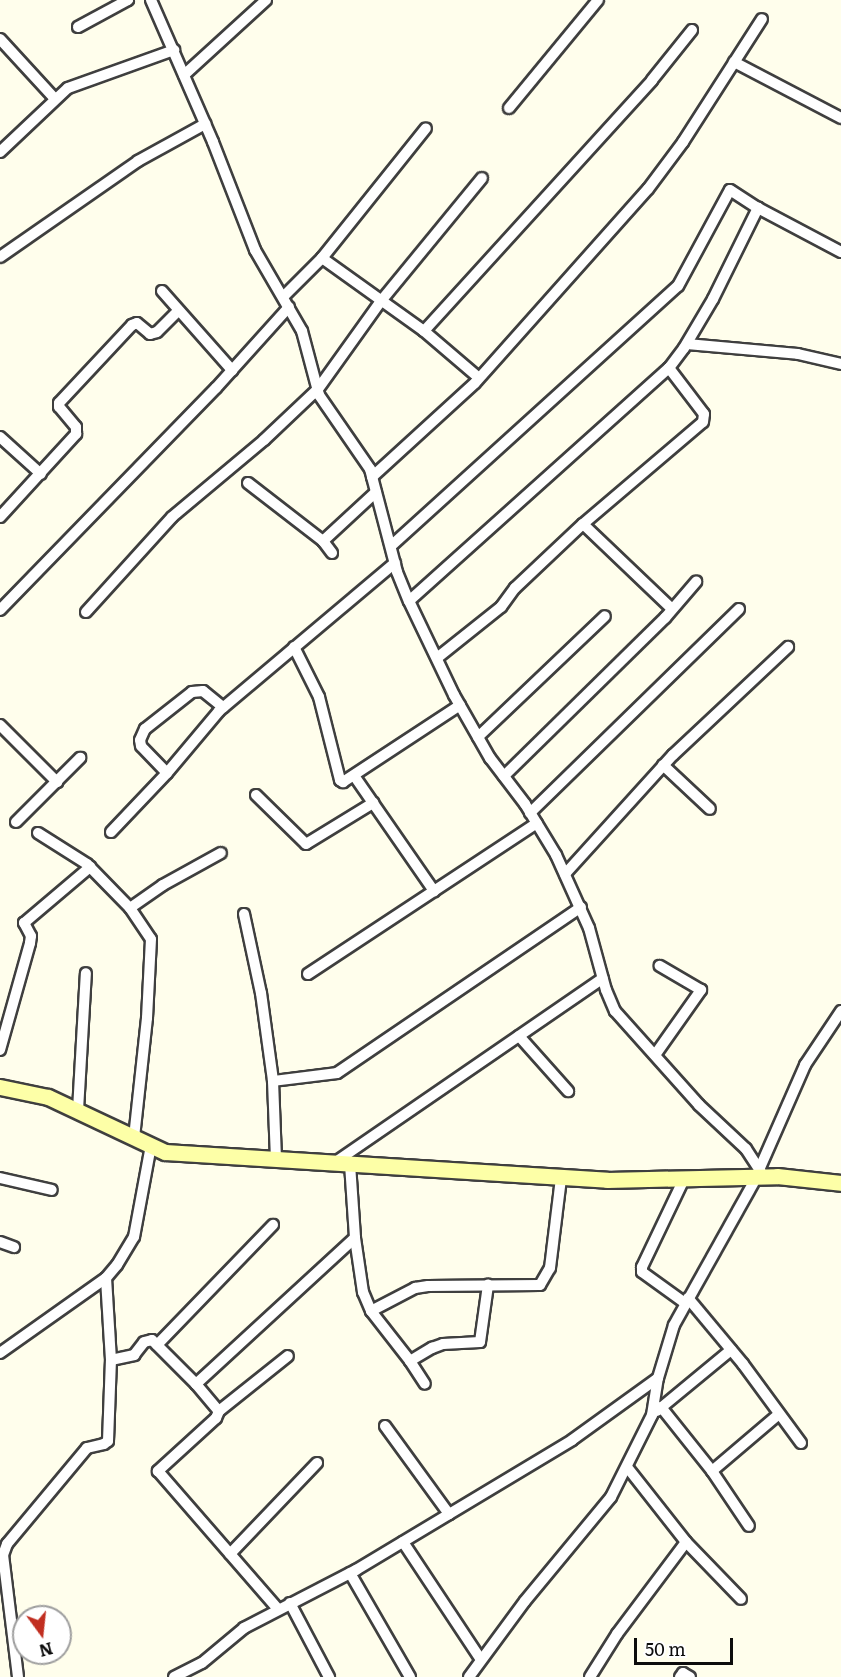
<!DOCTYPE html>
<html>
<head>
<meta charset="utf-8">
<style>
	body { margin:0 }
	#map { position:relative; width:841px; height:1677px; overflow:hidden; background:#fffeec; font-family:Literata,serif }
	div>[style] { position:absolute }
	.roads { filter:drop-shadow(2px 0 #3f3f3f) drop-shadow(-2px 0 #3f3f3f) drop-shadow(0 2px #3f3f3f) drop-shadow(0 -2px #3f3f3f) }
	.minor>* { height:10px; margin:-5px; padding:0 5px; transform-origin:5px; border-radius:5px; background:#fff }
	.secondary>* { height:15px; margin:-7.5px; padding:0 7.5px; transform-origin:7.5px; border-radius:7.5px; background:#fdffa7 }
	span { translate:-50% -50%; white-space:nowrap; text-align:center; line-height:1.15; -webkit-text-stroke:6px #fff; paint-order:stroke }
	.north { position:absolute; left:12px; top:1605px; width:60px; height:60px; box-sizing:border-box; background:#fff; border:2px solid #9e9e9e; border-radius:50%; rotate:165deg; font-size:16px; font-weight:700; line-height:24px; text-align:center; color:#0c0c0c }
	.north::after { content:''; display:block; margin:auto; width:21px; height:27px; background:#c12e20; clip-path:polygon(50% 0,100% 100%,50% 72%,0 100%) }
	.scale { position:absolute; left:634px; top:1638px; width:99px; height:27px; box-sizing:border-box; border:3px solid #0c0c0c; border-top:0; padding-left:8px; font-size:18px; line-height:21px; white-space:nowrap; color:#0c0c0c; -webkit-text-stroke:4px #fff; paint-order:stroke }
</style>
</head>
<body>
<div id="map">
	<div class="roads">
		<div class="minor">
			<i style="left:151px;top:0;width:155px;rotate:66.4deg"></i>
			<i style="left:213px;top:142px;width:116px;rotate:68.7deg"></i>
			<i style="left:255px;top:250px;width:94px;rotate:59.9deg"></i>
			<i style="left:302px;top:331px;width:66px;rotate:75.1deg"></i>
			<i style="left:319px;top:395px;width:90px;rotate:55.4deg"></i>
			<i style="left:370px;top:469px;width:106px;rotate:75.3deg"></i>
			<i style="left:397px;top:572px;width:31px;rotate:68deg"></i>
			<i style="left:409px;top:601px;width:104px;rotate:64.4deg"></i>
			<i style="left:454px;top:695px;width:73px;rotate:60.3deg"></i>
			<i style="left:490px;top:758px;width:58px;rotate:52.7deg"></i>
			<i style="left:525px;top:804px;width:60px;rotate:58.7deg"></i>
			<i style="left:556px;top:855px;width:80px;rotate:65.7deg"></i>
			<i style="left:589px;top:928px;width:64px;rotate:74.7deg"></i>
			<i style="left:606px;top:990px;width:23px;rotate:67deg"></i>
			<i style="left:615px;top:1011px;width:126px;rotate:48.2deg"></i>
			<i style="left:699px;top:1105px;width:64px;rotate:43.1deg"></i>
			<i style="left:746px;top:1149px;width:35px;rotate:57deg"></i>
			<i style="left:78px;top:27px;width:57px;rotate:-28.4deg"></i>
			<i style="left:0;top:39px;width:81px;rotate:47.5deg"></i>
			<i style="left:734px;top:62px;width:121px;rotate:27.6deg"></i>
			<i style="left:184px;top:75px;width:111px;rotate:-42.4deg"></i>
			<i style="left:509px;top:108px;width:140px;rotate:-50.5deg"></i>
			<i style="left:0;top:152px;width:93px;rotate:-43.3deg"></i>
			<i style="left:68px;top:88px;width:113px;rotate:-19.7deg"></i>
			<i style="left:0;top:257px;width:168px;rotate:-34.8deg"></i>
			<i style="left:138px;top:161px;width:77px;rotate:-28.9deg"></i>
			<i style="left:322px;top:258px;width:125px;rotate:35.6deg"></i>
			<i style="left:424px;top:331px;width:72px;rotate:40.5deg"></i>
			<i style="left:162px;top:291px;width:106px;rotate:48.5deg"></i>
			<i style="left:283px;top:297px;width:55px;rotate:-45deg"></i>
			<i style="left:322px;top:258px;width:166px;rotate:-51.3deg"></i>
			<i style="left:424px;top:331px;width:339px;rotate:-47.7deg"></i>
			<i style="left:652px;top:80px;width:64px;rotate:-51.3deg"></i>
			<i style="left:687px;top:344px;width:111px;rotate:5.1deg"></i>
			<i style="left:798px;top:354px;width:44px;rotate:13.1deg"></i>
			<i style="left:0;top:437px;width:55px;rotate:42.1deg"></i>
			<i style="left:372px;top:477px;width:139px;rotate:-42.4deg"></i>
			<i style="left:475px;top:383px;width:260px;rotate:-48.3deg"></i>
			<i style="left:648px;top:189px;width:59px;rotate:-53.3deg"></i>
			<i style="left:683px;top:142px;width:146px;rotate:-57.3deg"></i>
			<i style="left:248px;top:483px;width:95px;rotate:37.7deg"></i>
			<i style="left:323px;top:541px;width:15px;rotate:53deg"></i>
			<i style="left:0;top:517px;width:113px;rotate:-47.5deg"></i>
			<i style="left:76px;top:434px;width:7px;rotate:-90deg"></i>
			<i style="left:76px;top:427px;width:26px;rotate:-130deg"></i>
			<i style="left:59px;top:407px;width:4px;rotate:-90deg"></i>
			<i style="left:59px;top:403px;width:107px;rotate:-46.9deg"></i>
			<i style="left:132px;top:325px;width:5px;rotate:-22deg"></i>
			<i style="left:137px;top:323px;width:17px;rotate:40deg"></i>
			<i style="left:150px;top:334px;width:7px;rotate:-16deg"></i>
			<i style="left:157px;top:332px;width:30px;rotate:-45deg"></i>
			<i style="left:583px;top:524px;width:123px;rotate:43.7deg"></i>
			<i style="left:323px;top:541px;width:72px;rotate:-42.8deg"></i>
			<i style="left:391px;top:546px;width:387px;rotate:-42.2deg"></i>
			<i style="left:678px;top:286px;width:109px;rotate:-61.6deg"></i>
			<i style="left:730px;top:190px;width:33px;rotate:33deg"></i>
			<i style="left:758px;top:208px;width:94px;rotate:27.9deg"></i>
			<i style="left:409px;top:601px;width:349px;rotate:-41.9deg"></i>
			<i style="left:669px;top:368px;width:25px;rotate:-53deg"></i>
			<i style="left:684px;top:348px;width:57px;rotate:-59.4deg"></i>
			<i style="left:713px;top:299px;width:102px;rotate:-63.7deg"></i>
			<i style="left:0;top:610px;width:310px;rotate:-45.8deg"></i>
			<i style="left:216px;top:388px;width:109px;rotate:-48deg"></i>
			<i style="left:86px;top:612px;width:128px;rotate:-47.8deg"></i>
			<i style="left:172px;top:517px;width:120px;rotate:-39.9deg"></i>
			<i style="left:264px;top:440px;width:74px;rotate:-43.4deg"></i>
			<i style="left:318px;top:389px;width:108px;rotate:-54.4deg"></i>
			<i style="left:381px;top:301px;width:159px;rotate:-50.6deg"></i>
			<i style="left:294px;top:647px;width:56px;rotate:63.4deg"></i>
			<i style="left:319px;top:697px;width:86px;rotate:75.8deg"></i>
			<i style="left:340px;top:780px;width:4px;rotate:34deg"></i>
			<i style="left:343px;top:782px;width:140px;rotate:-33.3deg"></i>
			<i style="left:437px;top:658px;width:82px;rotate:-38.6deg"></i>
			<i style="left:501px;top:607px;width:24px;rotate:-54deg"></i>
			<i style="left:515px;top:588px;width:93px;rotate:-43.3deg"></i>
			<i style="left:583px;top:524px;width:157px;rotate:-40.4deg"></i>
			<i style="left:703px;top:422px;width:8px;rotate:-83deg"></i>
			<i style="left:704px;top:414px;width:58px;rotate:-127.3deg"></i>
			<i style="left:0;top:725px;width:81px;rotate:45deg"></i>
			<i style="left:478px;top:737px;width:175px;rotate:-43.6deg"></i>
			<i style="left:663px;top:765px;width:64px;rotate:43.1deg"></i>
			<i style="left:167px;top:773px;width:37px;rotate:-134deg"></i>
			<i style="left:141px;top:746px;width:6px;rotate:-99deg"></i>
			<i style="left:140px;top:740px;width:12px;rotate:-66deg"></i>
			<i style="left:145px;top:729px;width:60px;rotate:-38.2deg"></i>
			<i style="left:192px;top:692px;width:11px;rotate:-5deg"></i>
			<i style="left:203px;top:691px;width:26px;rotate:39deg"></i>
			<i style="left:504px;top:776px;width:226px;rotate:-44.5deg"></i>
			<i style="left:665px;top:618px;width:48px;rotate:-49.3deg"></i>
			<i style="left:355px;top:777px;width:139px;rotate:55.3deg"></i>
			<i style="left:256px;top:795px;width:70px;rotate:44.4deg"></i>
			<i style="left:306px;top:844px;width:79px;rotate:-31.5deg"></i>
			<i style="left:530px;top:813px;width:292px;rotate:-44.3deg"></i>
			<i style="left:16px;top:822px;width:91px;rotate:-45deg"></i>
			<i style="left:111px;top:832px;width:81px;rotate:-46.5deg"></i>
			<i style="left:167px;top:773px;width:81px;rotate:-50deg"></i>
			<i style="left:219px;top:711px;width:230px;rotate:-40.1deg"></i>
			<i style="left:38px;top:833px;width:58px;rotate:32.3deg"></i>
			<i style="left:87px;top:864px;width:62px;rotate:45.7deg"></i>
			<i style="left:130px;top:908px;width:37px;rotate:56deg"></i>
			<i style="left:151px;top:939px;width:79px;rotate:92.9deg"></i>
			<i style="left:147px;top:1018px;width:120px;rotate:96.2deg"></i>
			<i style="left:565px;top:874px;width:161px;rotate:-47.8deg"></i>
			<i style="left:673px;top:755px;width:158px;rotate:-43.2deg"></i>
			<i style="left:130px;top:908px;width:40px;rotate:-34.9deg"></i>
			<i style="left:163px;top:885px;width:66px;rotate:-28.9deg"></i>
			<i style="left:244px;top:914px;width:81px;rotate:77.9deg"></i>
			<i style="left:261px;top:993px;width:89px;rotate:82.2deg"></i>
			<i style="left:273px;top:1081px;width:79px;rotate:87.8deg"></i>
			<i style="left:308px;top:974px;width:274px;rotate:-33.4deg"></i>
			<i style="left:519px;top:1036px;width:74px;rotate:48.3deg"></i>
			<i style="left:0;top:1050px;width:111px;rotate:-74.3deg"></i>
			<i style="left:30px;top:943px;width:7px;rotate:-82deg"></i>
			<i style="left:31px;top:936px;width:15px;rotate:-118deg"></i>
			<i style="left:24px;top:923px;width:87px;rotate:-40.3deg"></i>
			<i style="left:655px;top:1055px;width:80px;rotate:-54.7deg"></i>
			<i style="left:701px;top:990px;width:48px;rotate:-149.7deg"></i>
			<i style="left:273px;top:1081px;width:64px;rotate:-7.1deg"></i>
			<i style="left:337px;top:1073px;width:295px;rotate:-34.2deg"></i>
			<i style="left:78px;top:1110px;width:137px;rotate:-86.7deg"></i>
			<i style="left:334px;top:1163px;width:326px;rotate:-34.5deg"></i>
			<i style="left:350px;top:1164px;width:74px;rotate:86.1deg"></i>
			<i style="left:355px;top:1238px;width:55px;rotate:81.6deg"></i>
			<i style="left:363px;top:1292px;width:21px;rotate:67deg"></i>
			<i style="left:371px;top:1311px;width:63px;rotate:52deg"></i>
			<i style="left:410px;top:1361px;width:27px;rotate:57deg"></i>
			<i style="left:759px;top:1170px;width:115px;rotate:-66.3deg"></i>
			<i style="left:805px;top:1065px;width:65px;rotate:-56.3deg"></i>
			<i style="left:0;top:1178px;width:53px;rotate:13deg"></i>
			<i style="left:684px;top:1179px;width:98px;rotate:115.5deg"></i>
			<i style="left:642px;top:1267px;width:5px;rotate:90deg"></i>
			<i style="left:642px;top:1272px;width:53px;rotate:35.8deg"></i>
			<i style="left:0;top:1242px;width:15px;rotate:20deg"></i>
			<i style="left:688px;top:1298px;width:86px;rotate:50.2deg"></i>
			<i style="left:743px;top:1364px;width:98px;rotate:53.7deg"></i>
			<i style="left:371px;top:1311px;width:50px;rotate:-27.6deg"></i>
			<i style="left:415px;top:1288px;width:13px;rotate:-9deg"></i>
			<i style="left:428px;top:1286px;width:112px;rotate:-0.5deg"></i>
			<i style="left:540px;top:1285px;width:20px;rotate:-60deg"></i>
			<i style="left:550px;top:1268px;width:91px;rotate:-83deg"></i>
			<i style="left:157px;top:1345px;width:167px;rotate:-46deg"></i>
			<i style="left:0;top:1353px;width:130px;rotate:-35.3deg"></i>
			<i style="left:106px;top:1278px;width:17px;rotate:-50deg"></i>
			<i style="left:117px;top:1265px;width:33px;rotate:-59deg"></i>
			<i style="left:134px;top:1237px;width:94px;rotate:-79.5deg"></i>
			<i style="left:111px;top:1360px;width:24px;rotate:-12deg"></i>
			<i style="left:134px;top:1355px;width:16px;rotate:-52deg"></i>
			<i style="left:144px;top:1342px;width:8px;rotate:-14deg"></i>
			<i style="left:152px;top:1340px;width:62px;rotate:45deg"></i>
			<i style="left:196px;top:1384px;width:35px;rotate:50deg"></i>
			<i style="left:219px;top:1411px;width:8px;rotate:113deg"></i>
			<i style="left:216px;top:1418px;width:79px;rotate:137.6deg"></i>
			<i style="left:158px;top:1471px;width:183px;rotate:49deg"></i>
			<i style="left:410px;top:1361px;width:26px;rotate:-31deg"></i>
			<i style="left:432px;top:1348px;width:12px;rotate:-20deg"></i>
			<i style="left:443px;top:1344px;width:37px;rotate:-3deg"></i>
			<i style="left:480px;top:1342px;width:58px;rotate:-82deg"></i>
			<i style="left:196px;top:1384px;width:216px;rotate:-42.6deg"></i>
			<i style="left:661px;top:1407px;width:82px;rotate:51.4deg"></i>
			<i style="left:712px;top:1471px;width:66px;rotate:56.1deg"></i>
			<i style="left:219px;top:1411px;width:88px;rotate:-38.6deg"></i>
			<i style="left:657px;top:1411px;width:96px;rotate:-39.5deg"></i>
			<i style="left:385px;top:1426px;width:109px;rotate:54deg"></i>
			<i style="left:627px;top:1467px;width:95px;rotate:51.8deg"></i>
			<i style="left:686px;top:1542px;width:79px;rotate:46deg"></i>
			<i style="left:712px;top:1471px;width:88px;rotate:-40.4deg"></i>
			<i style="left:403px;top:1542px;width:141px;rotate:56.5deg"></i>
			<i style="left:230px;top:1554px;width:126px;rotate:-46.3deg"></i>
			<i style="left:350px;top:1573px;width:120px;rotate:60deg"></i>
			<i style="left:290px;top:1603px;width:84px;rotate:62.2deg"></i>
			<i style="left:18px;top:1677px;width:123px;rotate:-97deg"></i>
			<i style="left:3px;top:1555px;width:12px;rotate:-70deg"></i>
			<i style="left:7px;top:1544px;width:125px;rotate:-50.2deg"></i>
			<i style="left:87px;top:1448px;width:17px;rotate:-13deg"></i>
			<i style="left:104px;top:1444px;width:5px;rotate:-37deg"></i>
			<i style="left:108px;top:1441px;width:81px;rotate:-87.9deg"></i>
			<i style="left:111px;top:1360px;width:82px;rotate:-93.5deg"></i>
			<i style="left:174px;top:1677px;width:31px;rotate:-27deg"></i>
			<i style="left:202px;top:1663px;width:55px;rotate:-39.8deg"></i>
			<i style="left:244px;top:1628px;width:126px;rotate:-27.4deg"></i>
			<i style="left:356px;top:1570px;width:252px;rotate:-31deg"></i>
			<i style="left:572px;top:1440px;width:106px;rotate:-35.8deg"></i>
			<i style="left:469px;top:1677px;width:94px;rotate:-53.6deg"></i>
			<i style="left:525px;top:1601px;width:135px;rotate:-50.4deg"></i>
			<i style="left:611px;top:1497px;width:92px;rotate:-63.4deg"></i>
			<i style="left:652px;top:1415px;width:37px;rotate:-81deg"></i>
			<i style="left:658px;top:1378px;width:55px;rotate:-73.2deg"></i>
			<i style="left:674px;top:1325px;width:168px;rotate:-60.8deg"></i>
			<i style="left:590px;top:1677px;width:51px;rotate:-57.9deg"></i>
			<i style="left:617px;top:1634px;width:115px;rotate:-53.1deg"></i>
			<i style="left:680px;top:1677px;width:5px;rotate:-53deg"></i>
			<i style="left:683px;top:1673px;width:8px;rotate:30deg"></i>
		</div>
		<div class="secondary">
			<i style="left:0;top:1087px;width:49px;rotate:11.8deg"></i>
			<i style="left:48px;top:1097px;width:129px;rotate:25.2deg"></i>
			<i style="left:165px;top:1152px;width:443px;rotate:3.6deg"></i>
			<i style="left:607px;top:1180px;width:170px;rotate:-1.3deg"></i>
			<i style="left:777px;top:1176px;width:64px;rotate:6.2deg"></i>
		</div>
	</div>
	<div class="north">N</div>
	<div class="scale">50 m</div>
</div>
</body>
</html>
